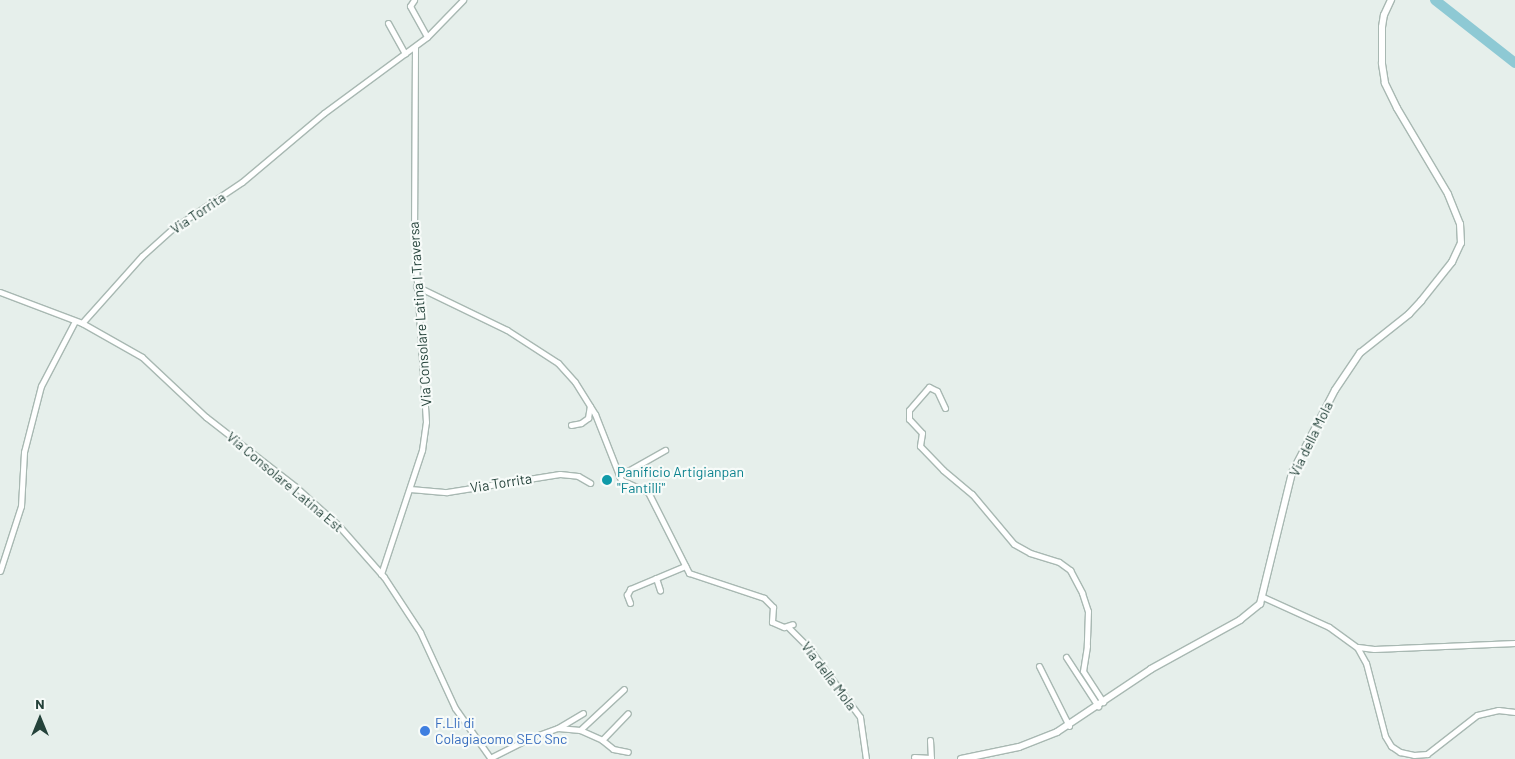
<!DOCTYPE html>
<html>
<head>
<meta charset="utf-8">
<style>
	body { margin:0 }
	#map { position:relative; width:1515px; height:759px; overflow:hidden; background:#e6efeb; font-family:Barlow,sans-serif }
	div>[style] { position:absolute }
	.river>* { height:10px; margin:-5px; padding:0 5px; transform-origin:5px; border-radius:5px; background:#8ec9d4 }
	.roads { filter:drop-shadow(1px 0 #a8b8b2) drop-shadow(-1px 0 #a8b8b2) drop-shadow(0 1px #a8b8b2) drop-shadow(0 -1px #a8b8b2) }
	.minor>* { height:5px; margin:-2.5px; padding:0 2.5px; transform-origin:2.5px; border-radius:2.5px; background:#fff }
	.tertiary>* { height:6px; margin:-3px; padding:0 3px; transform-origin:3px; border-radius:3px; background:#fff }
	.dots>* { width:14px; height:14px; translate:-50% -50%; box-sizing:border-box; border:2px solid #f7fbf9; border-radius:50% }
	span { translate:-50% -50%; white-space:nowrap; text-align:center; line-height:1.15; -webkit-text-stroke:4.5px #f7fbf9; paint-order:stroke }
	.street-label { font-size:14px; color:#24423a }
	.culture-label { font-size:14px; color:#0d838f }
	.left { translate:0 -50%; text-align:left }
	.shop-label { font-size:14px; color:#366cbe }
	.north { position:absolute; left:15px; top:694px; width:50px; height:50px; -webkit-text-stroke:4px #f7fbf9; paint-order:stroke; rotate:0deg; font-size:14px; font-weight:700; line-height:20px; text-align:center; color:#24423a }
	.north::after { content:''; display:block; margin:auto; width:18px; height:22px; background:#24423a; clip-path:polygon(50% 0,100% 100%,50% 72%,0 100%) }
</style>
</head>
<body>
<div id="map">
	<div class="river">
		<i style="left:1435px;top:0;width:102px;rotate:38.2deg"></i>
	</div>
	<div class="roads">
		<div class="minor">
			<i style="left:414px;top:0;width:7px;rotate:124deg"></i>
			<i style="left:410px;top:6px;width:35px;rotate:61deg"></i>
			<i style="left:388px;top:23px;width:35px;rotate:61deg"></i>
			<i style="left:416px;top:286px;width:101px;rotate:25.8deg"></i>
			<i style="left:507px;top:330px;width:61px;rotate:32.9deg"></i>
			<i style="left:558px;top:363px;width:25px;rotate:48deg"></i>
			<i style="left:575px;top:382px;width:38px;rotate:58deg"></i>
			<i style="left:595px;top:414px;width:71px;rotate:68.5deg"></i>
			<i style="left:621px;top:480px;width:30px;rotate:24deg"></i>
			<i style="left:648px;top:492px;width:91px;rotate:63.2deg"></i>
			<i style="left:689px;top:573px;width:79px;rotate:18.4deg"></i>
			<i style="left:764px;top:598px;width:13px;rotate:45deg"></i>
			<i style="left:773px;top:607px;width:15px;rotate:94deg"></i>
			<i style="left:772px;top:622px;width:13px;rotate:23deg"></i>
			<i style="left:784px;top:627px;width:9px;rotate:-18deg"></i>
			<i style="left:0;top:292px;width:88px;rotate:20.7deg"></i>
			<i style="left:82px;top:323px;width:69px;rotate:29.5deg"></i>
			<i style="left:142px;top:357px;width:88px;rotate:43.2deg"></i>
			<i style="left:206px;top:417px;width:114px;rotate:37.9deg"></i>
			<i style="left:296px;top:487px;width:58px;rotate:42.2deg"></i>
			<i style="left:339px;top:526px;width:68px;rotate:48.6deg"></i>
			<i style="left:384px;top:577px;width:66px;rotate:56.8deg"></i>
			<i style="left:420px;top:632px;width:84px;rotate:65.3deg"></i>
			<i style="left:455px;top:708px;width:62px;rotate:54.8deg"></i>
			<i style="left:82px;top:323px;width:90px;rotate:-48.2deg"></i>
			<i style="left:142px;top:256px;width:40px;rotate:-42deg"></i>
			<i style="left:172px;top:229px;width:84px;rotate:-33.9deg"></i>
			<i style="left:242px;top:182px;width:107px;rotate:-40.1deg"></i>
			<i style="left:324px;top:113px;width:128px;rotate:-36.4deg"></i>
			<i style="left:427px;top:37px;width:52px;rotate:-45.8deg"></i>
			<i style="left:945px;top:408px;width:19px;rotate:-115deg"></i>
			<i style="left:937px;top:391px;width:9px;rotate:-153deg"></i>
			<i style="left:929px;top:387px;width:30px;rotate:131deg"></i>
			<i style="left:909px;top:410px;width:9px;rotate:90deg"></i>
			<i style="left:909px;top:419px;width:19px;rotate:47deg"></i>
			<i style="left:922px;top:433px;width:13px;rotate:99deg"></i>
			<i style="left:920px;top:446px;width:33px;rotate:46deg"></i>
			<i style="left:943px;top:470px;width:38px;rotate:40deg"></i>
			<i style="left:972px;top:494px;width:65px;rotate:50deg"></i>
			<i style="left:1014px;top:544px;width:18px;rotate:29deg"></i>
			<i style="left:1030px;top:553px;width:30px;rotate:17deg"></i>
			<i style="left:1059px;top:562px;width:14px;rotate:36deg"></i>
			<i style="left:1070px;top:570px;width:26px;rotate:62deg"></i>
			<i style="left:1082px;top:593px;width:19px;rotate:72deg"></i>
			<i style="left:1088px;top:611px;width:35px;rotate:92deg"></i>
			<i style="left:1087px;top:646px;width:25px;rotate:99deg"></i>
			<i style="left:1083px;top:671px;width:37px;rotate:57deg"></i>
			<i style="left:571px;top:425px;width:10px;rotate:-11deg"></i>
			<i style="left:581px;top:423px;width:9px;rotate:-36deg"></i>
			<i style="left:588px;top:418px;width:12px;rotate:-81deg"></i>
			<i style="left:619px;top:476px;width:53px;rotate:-29.5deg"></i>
			<i style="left:410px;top:489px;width:37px;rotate:5deg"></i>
			<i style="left:447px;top:492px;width:114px;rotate:-9.1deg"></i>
			<i style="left:560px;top:474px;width:18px;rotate:6deg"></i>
			<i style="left:578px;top:476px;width:14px;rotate:30deg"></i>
			<i style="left:0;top:571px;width:68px;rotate:-72.1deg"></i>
			<i style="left:21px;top:506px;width:54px;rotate:-86.8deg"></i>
			<i style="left:24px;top:452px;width:68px;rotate:-75.6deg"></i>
			<i style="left:41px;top:386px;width:73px;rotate:-62.4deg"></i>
			<i style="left:381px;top:574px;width:131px;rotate:-71.7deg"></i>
			<i style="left:422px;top:450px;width:28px;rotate:-82deg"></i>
			<i style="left:426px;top:422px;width:185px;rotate:-93.7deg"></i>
			<i style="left:414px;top:237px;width:190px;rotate:-89.7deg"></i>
			<i style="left:656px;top:578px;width:13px;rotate:72deg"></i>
			<i style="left:1263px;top:597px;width:72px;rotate:24.4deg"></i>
			<i style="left:1329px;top:627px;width:34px;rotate:36deg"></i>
			<i style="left:1357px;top:647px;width:18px;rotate:61deg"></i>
			<i style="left:1366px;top:663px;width:75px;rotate:75.4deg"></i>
			<i style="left:1385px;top:736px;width:12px;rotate:59deg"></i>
			<i style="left:1391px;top:746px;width:11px;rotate:34deg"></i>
			<i style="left:1400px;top:752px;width:14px;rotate:12deg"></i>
			<i style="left:1414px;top:755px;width:13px;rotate:-4deg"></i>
			<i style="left:1427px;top:754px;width:63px;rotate:-38deg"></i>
			<i style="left:1477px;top:715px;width:22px;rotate:-13deg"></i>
			<i style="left:1498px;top:710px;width:17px;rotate:7deg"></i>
			<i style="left:630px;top:603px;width:9px;rotate:-111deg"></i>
			<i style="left:627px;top:595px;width:7px;rotate:-63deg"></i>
			<i style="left:630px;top:589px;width:60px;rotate:-22.7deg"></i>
			<i style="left:788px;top:627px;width:28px;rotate:45deg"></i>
			<i style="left:808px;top:647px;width:87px;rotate:53.4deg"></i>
			<i style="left:860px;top:717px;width:42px;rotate:81.9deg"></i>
			<i style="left:1358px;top:647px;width:16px;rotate:7deg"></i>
			<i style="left:1374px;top:649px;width:141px;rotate:-2.4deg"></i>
			<i style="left:1066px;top:657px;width:59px;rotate:56.9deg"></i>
			<i style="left:1039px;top:666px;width:67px;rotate:63.4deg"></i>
			<i style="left:558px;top:728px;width:29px;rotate:-31deg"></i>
			<i style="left:580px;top:730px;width:60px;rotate:-43deg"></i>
			<i style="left:602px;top:740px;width:14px;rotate:39deg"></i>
			<i style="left:613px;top:749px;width:15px;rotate:11deg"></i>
			<i style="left:930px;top:740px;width:19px;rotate:87deg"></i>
			<i style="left:914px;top:757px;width:17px;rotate:3deg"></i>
			<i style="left:490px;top:758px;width:45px;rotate:-26.6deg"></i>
			<i style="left:530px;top:738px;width:30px;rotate:-20deg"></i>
			<i style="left:558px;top:728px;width:22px;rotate:5deg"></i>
			<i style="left:580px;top:730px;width:24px;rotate:24deg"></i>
			<i style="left:602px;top:740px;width:37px;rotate:-46deg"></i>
		</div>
		<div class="tertiary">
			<i style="left:961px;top:759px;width:59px;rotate:-11.7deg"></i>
			<i style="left:1019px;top:747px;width:41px;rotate:-21.5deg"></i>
			<i style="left:1057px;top:732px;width:113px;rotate:-33.8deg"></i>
			<i style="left:1151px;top:669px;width:102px;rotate:-28.8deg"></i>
			<i style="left:1240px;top:620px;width:26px;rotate:-39deg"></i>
			<i style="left:1260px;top:604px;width:135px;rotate:-76.3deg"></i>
			<i style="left:1292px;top:473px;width:93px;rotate:-62.6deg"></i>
			<i style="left:1335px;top:390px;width:45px;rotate:-56deg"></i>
			<i style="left:1360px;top:353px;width:63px;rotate:-38.5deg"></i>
			<i style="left:1409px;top:314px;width:18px;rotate:-47deg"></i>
			<i style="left:1421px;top:301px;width:50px;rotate:-51.5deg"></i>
			<i style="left:1452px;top:262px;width:21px;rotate:-65deg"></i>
			<i style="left:1461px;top:243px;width:19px;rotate:-93deg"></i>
			<i style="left:1460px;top:224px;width:32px;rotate:-112deg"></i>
			<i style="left:1448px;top:194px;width:100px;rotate:-120.7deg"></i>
			<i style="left:1397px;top:108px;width:28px;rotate:-116deg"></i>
			<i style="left:1385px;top:83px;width:20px;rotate:-99deg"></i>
			<i style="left:1382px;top:63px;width:36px;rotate:-90deg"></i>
			<i style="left:1382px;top:27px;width:12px;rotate:-81deg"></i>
			<i style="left:1384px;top:15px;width:17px;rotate:-65deg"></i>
		</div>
	</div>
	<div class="dots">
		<i style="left:607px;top:480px;background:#0f9aa8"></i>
		<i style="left:425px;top:731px;background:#3f7fe0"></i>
	</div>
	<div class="street-label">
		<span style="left:198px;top:213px;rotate:-34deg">Via Torrita</span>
		<span style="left:420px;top:314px;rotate:-94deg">Via Consolare Latina I Traversa</span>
		<span style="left:1311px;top:439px;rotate:-64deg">Via della Mola</span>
		<span style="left:285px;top:482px;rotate:40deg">Via Consolare Latina Est</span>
		<span style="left:501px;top:483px;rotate:-9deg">Via Torrita</span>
		<span style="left:829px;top:676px;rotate:53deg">Via della Mola</span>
	</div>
	<div class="culture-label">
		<span class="left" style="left:617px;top:480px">Panificio Artigianpan<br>"Fantilli"</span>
	</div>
	<div class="shop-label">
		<span class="left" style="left:435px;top:731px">F.Lli di<br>Colagiacomo SEC Snc</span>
	</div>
	<div class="north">N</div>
</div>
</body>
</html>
